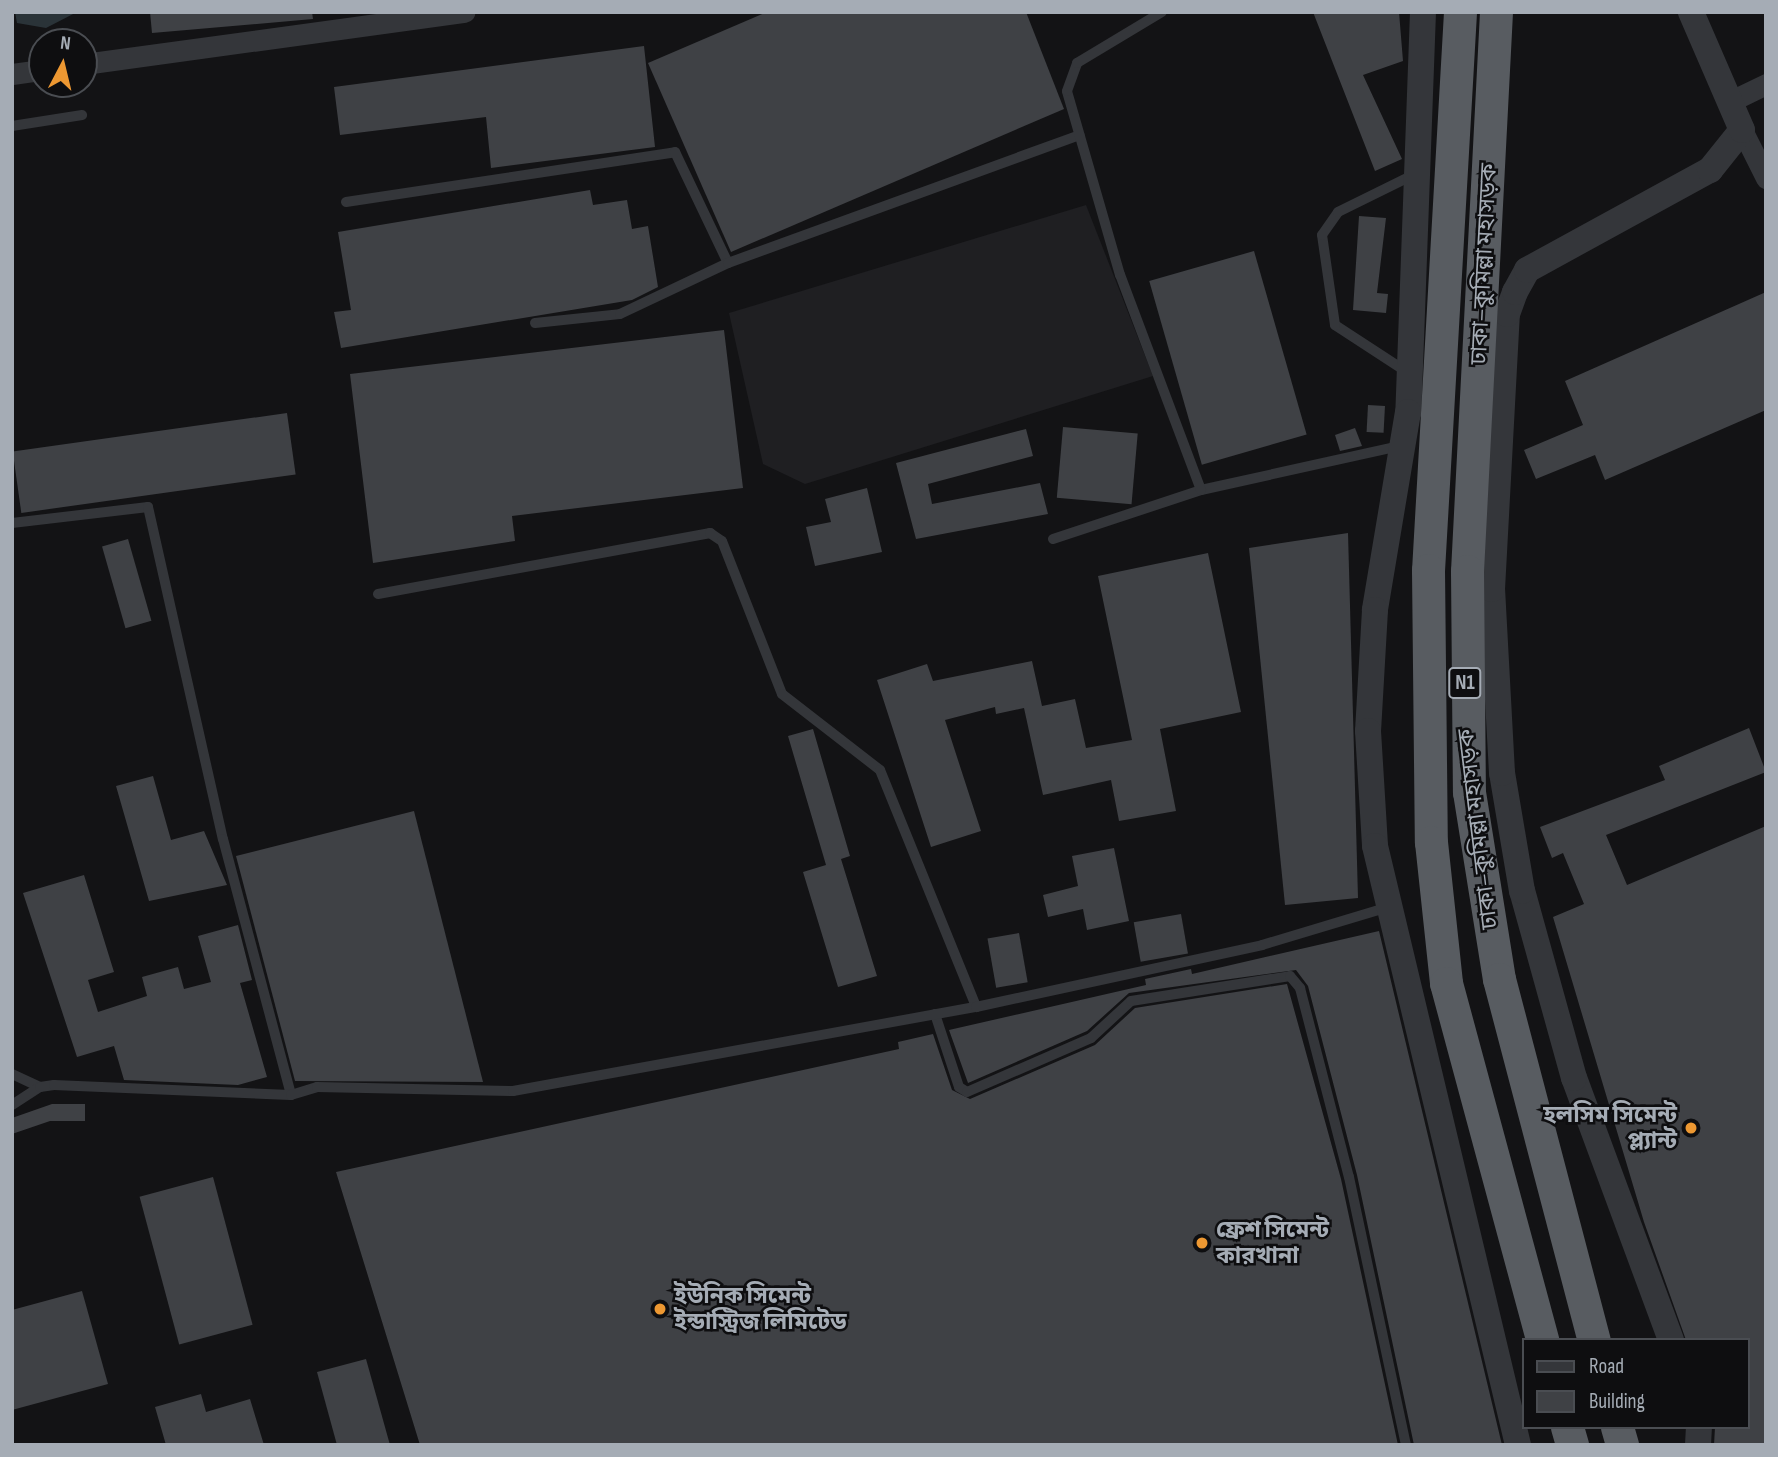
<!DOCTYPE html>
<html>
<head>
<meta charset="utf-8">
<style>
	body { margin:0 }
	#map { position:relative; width:1778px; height:1457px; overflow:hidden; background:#131315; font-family:"Sofia Sans Condensed","Noto Sans Bengali",sans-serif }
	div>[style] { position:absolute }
	.built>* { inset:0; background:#1f1f22 }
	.water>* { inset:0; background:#2a3338 }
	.building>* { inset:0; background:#3f4145; transform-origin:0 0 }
	.service>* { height:10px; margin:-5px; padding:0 5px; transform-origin:5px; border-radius:5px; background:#34363a }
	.minor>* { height:21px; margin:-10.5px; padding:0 10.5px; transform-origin:10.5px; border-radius:10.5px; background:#34363a }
	.tertiary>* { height:26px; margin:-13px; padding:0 13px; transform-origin:13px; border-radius:13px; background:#34363a }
	.trunk>* { height:33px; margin:-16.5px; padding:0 16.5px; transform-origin:16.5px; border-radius:16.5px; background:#585c61 }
	.dots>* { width:19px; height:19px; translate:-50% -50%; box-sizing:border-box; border:4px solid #0e0e10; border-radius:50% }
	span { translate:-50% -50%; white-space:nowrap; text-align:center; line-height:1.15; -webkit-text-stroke:5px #0e0e10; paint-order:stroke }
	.shield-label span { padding:2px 5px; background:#0e0e10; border:2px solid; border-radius:5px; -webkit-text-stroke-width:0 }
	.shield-label { font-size:21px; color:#a5acb5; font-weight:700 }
	.street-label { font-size:23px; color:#a5acb5 }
	.poi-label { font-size:23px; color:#a5acb5; font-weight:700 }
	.right { translate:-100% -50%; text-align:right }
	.left { translate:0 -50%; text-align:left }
	.frame { position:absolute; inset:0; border:14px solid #a5acb5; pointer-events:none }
	.legend { position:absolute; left:1522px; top:1338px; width:228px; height:91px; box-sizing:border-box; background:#0e0e10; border:2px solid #4a4d52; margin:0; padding:9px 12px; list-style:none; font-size:21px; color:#a5acb5 }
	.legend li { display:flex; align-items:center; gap:14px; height:35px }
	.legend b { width:35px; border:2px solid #4a4d52 }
	.north { position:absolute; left:28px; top:28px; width:70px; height:70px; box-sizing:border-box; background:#0e0e10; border:2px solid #4a4d52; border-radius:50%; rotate:7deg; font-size:19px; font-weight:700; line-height:28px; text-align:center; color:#a5acb5 }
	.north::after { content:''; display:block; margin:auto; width:24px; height:32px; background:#ed9832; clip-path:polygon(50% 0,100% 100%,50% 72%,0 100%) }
</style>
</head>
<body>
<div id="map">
	<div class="built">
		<i style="clip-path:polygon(1086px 205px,1153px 376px,805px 484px,763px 464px,729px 313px)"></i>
	</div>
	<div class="water">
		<i style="clip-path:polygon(15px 12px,77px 12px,46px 28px,17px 23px)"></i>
	</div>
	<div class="building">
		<i style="clip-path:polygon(150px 12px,312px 12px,313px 19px,152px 33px)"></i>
		<i style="clip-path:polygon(767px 12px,1026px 12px,1064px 109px,731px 252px,648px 63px)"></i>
		<i style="clip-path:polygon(1313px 12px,1399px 12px,1403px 61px,1363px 75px,1402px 159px,1375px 171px)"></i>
		<i style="clip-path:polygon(644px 46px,655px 147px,491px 168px,486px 117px,340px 135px,334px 87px)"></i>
		<i style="clip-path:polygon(590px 190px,593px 205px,627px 200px,632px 229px,648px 226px,658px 287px,632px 300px,341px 348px,334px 312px,351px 310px,338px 232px)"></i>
		<i style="clip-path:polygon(1359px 216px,1386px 218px,1377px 293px,1388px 294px,1386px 313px,1353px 310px)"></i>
		<i style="left:1254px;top:251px;width:191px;height:109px;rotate:74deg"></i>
		<i style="clip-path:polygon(1766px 292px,1766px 410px,1605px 480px,1595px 455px,1536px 479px,1524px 450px,1583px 425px,1565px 381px)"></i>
		<i style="clip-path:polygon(724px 330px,743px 488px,512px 516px,515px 541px,373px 563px,350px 374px)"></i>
		<i style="left:1368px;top:405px;width:17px;height:27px;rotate:3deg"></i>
		<i style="left:287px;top:413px;width:62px;height:277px;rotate:82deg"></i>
		<i style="left:1063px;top:427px;width:75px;height:71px;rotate:5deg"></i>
		<i style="clip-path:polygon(1355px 428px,1362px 446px,1340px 451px,1335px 435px)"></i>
		<i style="clip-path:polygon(1026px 429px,1033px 456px,928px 484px,932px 504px,1040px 483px,1048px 514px,916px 539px,896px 463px)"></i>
		<i style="clip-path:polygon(867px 488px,882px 552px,815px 566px,806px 527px,831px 522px,825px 499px)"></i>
		<i style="clip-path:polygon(1348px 533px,1358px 898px,1285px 905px,1249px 548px)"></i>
		<i style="left:128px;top:539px;width:85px;height:27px;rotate:74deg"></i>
		<i style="clip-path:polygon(1208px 553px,1241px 712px,1160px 729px,1176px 811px,1119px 821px,1111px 780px,1043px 795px,1024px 708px,996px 714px,995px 707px,945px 720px,981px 831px,931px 847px,877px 680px,927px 664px,933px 681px,1032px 661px,1042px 706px,1075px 699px,1086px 748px,1132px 740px,1098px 576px)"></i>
		<i style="clip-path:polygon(1749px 728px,1766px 772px,1606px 835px,1627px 885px,1766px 826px,1766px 1445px,1714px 1445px,1715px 1427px,1748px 1427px,1748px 1340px,1686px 1340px,1644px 1222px,1553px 917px,1584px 904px,1563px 853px,1552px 858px,1540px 827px,1665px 780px,1659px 766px)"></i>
		<i style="clip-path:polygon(813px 729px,850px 856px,841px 859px,877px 976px,838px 987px,803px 872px,826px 865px,788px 736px)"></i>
		<i style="clip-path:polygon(153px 776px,171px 840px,204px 831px,227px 885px,149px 901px,116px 786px)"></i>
		<i style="clip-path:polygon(414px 811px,483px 1082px,295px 1081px,236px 856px)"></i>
		<i style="clip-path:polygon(1114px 848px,1129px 921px,1087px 930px,1083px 909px,1048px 917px,1043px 895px,1078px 886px,1072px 856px)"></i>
		<i style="clip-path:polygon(84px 875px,114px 972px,88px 980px,98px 1012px,147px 996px,142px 977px,178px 967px,184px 989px,211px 982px,198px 936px,238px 925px,252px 980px,240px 983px,267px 1077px,238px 1085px,124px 1080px,114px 1046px,77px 1057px,23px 893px)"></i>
		<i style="left:1181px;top:914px;width:40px;height:48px;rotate:80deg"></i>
		<i style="clip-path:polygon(1379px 931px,1502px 1445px,1414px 1445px,1357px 1175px,1308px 986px,1296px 970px,1129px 993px,1087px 1031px,968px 1083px,949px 1030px,1146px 985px,1145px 979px,1191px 969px,1192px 974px)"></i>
		<i style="left:1019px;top:933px;width:50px;height:32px;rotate:80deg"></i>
		<i style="clip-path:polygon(1287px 984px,1341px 1179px,1398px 1445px,420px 1445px,336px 1172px,899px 1049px,898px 1042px,933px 1034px,952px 1090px,970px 1099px,1095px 1045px,1135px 1008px)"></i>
		<i style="clip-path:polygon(52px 1104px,85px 1104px,85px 1121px,50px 1121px,12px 1134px,12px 1118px)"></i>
		<i style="left:213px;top:1177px;width:153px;height:76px;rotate:75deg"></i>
		<i style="clip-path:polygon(82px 1291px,108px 1384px,12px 1410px,12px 1310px)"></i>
		<i style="clip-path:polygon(366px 1359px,390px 1445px,337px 1445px,317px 1372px)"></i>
		<i style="clip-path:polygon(201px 1394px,206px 1412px,250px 1399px,264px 1445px,166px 1445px,155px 1407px)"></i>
	</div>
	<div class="service">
		<i style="left:12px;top:126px;width:71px;rotate:-8.9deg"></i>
		<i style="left:346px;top:202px;width:333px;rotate:-8.6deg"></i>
		<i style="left:675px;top:152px;width:123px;rotate:64.5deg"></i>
		<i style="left:535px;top:323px;width:85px;rotate:-6deg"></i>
		<i style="left:620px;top:314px;width:119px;rotate:-25.3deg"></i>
		<i style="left:728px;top:263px;width:374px;rotate:-20deg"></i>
		<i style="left:1407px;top:372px;width:86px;rotate:-146.9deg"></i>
		<i style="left:1335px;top:325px;width:91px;rotate:-98.2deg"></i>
		<i style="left:1322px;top:235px;width:28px;rotate:-55deg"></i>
		<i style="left:1338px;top:212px;width:86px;rotate:-26.3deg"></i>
		<i style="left:1201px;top:490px;width:204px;rotate:-12.5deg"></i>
		<i style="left:12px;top:523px;width:137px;rotate:-6.7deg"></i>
		<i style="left:148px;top:507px;width:340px;rotate:77.3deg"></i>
		<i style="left:223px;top:839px;width:265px;rotate:75.1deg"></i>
		<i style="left:1053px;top:539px;width:156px;rotate:-18.3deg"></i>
		<i style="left:1201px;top:490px;width:230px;rotate:-110.6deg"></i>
		<i style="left:1120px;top:275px;width:191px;rotate:-106.1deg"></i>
		<i style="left:1067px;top:91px;width:30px;rotate:-70deg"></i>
		<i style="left:1077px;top:63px;width:99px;rotate:-31deg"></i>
		<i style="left:378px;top:594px;width:338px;rotate:-10.4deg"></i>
		<i style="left:710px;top:533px;width:14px;rotate:34deg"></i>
		<i style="left:722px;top:541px;width:164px;rotate:68.6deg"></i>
		<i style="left:782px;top:694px;width:124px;rotate:37.8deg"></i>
		<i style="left:880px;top:770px;width:256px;rotate:67.9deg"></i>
		<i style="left:935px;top:1014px;width:77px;rotate:71.8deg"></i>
		<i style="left:959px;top:1087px;width:9px;rotate:32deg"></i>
		<i style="left:967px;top:1092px;width:135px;rotate:-23.5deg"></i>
		<i style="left:1091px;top:1038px;width:54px;rotate:-42.8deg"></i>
		<i style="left:1131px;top:1001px;width:161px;rotate:-8.9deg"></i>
		<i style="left:1290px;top:976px;width:16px;rotate:50deg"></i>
		<i style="left:1300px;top:988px;width:195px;rotate:75.5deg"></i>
		<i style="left:1349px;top:1177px;width:274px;rotate:78deg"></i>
		<i style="left:12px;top:1074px;width:31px;rotate:25deg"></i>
		<i style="left:12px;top:1105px;width:33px;rotate:-33deg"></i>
		<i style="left:40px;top:1087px;width:14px;rotate:-8deg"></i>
		<i style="left:54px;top:1085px;width:237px;rotate:2.4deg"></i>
		<i style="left:291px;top:1095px;width:27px;rotate:-17deg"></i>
		<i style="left:317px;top:1087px;width:196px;rotate:1.2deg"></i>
		<i style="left:513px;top:1091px;width:471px;rotate:-10.3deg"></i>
		<i style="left:976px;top:1007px;width:293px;rotate:-12.2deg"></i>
		<i style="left:1262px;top:945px;width:133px;rotate:-16.7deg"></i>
	</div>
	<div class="minor">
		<i style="left:84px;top:64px;width:384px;rotate:-7.8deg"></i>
		<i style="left:12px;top:74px;width:30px;rotate:-8deg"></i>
		<i style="left:1729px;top:102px;width:41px;rotate:-25.9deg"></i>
		<i style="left:1742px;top:130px;width:54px;rotate:63.4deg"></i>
	</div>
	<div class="tertiary">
		<i style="left:1423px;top:12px;width:400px;rotate:92.1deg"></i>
		<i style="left:1408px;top:412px;width:201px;rotate:99.5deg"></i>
		<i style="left:1375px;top:610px;width:121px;rotate:93.3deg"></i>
		<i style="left:1368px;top:731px;width:115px;rotate:86.5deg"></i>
		<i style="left:1375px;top:846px;width:616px;rotate:76.57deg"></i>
		<i style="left:1671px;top:1340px;width:279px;rotate:-110.3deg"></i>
		<i style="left:1574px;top:1078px;width:194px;rotate:-105.5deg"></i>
		<i style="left:1522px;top:891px;width:120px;rotate:-99.6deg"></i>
		<i style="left:1502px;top:773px;width:184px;rotate:-93.1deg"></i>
		<i style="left:1492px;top:589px;width:275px;rotate:-86.9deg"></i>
		<i style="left:1507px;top:314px;width:23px;rotate:-70deg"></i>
		<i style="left:1515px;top:292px;width:25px;rotate:-61deg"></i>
		<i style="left:1527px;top:270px;width:209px;rotate:-28.7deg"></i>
		<i style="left:1710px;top:170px;width:51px;rotate:-51.3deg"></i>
		<i style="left:1742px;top:130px;width:129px;rotate:-113.4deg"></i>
		<i style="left:1698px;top:1445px;width:18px;rotate:-87deg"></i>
	</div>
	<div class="trunk">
		<i style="left:1460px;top:12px;width:559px;rotate:93.28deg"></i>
		<i style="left:1428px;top:570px;width:272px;rotate:89.4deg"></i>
		<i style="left:1431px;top:842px;width:142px;rotate:83.9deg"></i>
		<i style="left:1446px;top:983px;width:370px;rotate:74.9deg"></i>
		<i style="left:1496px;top:12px;width:560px;rotate:92.97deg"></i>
		<i style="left:1467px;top:571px;width:221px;rotate:89.5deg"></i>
		<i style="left:1469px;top:792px;width:189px;rotate:80.9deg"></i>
		<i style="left:1499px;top:979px;width:373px;rotate:75.3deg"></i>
		<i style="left:1567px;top:1427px;width:19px;rotate:74deg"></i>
		<i style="left:1617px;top:1427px;width:19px;rotate:74deg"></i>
	</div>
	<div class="dots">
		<i style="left:1691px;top:1128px;background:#ed9832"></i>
		<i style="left:1202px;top:1243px;background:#ed9832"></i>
		<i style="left:660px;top:1309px;background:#ed9832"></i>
	</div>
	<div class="shield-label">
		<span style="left:1465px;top:683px">N1</span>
	</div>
	<div class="street-label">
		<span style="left:1484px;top:264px;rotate:-87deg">ঢাকা–কুমিল্লা মহাসড়ক</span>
		<span style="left:1478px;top:829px;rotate:-97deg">ঢাকা–কুমিল্লা মহাসড়ক</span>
	</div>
	<div class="poi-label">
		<span class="right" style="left:1677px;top:1128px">হলসিম সিমেন্ট<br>প্ল্যান্ট</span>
		<span class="left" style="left:1216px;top:1243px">ফ্রেশ সিমেন্ট<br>কারখানা</span>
		<span class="left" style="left:674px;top:1309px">ইউনিক সিমেন্ট<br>ইন্ডাস্ট্রিজ লিমিটেড</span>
	</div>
	<div class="frame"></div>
	<ul class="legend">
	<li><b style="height:9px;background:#34363a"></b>Road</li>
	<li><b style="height:19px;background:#3f4145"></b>Building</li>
	</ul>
	<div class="north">N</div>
</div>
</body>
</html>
